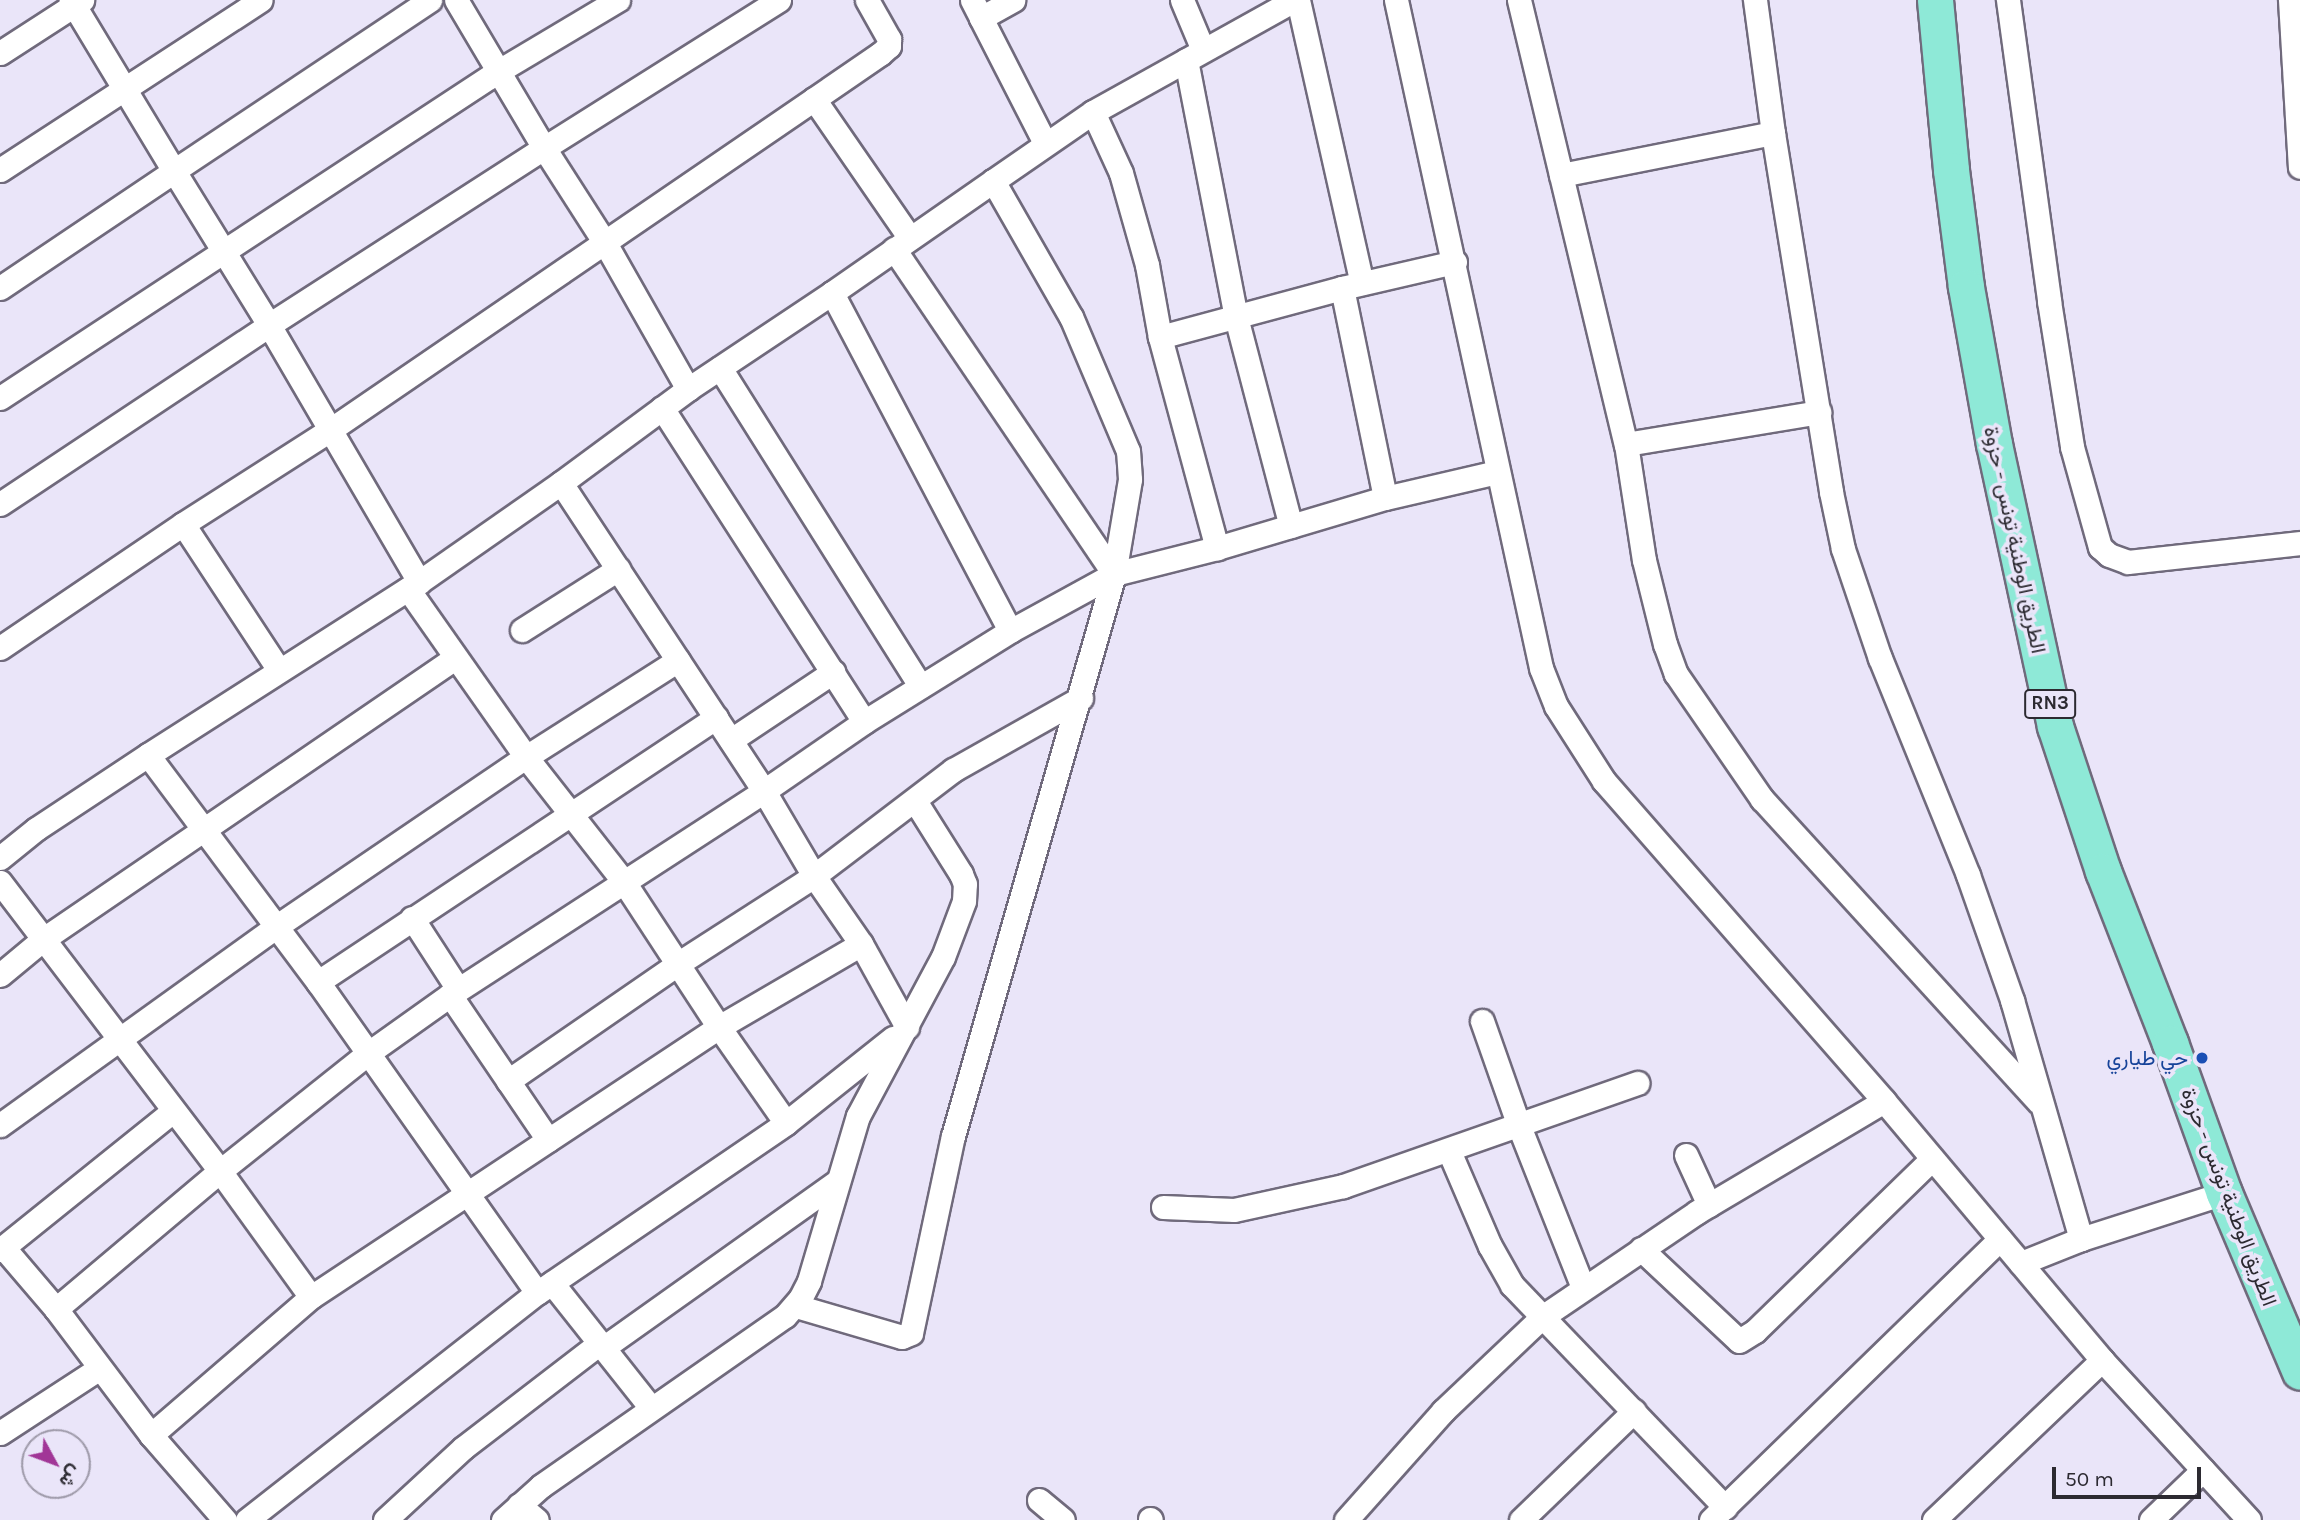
<!DOCTYPE html>
<html>
<head>
<meta charset="utf-8">
<style>
	body { margin:0 }
	#map { position:relative; width:2300px; height:1520px; overflow:hidden; background:#eae5f9; font-family:Karla,Vazirmatn,sans-serif }
	div>[style] { position:absolute }
	.roads { filter:drop-shadow(2px 0 #706a7c) drop-shadow(-2px 0 #706a7c) drop-shadow(0 2px #706a7c) drop-shadow(0 -2px #706a7c) }
	.street>* { height:23px; margin:-11.5px; padding:0 11.5px; transform-origin:11.5px; border-radius:11.5px; background:#fff }
	.primary>* { height:35px; margin:-17.5px; padding:0 17.5px; transform-origin:17.5px; border-radius:17.5px; background:#8ee9d7 }
	.dots>* { width:19px; height:19px; translate:-50% -50%; box-sizing:border-box; border:4px solid #eae5f9; border-radius:50% }
	span { translate:-50% -50%; white-space:nowrap; text-align:center; line-height:1.15; -webkit-text-stroke:7px #eae5f9; paint-order:stroke }
	.shield-label span { padding:2px 5px; background:#eae5f9; border:2px solid; border-radius:5px; -webkit-text-stroke-width:0 }
	.shield-label { font-size:19px; color:#2c2a31; font-weight:700 }
	.street-label { font-size:21px; color:#2c2a31 }
	.transit-label { font-size:21px; color:#164399 }
	.right { translate:-100% -50%; text-align:right }
	.north { position:absolute; left:21px; top:1429px; width:70px; height:70px; box-sizing:border-box; background:#eae5f9; border:2px solid #9e9aa9; border-radius:50%; rotate:131deg; font-size:19px; font-weight:700; line-height:28px; text-align:center; color:#2c2a31 }
	.north::after { content:''; display:block; margin:auto; width:24px; height:32px; background:#a13697; clip-path:polygon(50% 0,100% 100%,50% 72%,0 100%) }
	.scale { position:absolute; left:2052px; top:1467px; width:149px; height:32px; box-sizing:border-box; border:4px solid #2c2a31; border-top:0; padding-left:9px; font-size:21px; line-height:24px; white-space:nowrap; color:#2c2a31; -webkit-text-stroke:5px #eae5f9; paint-order:stroke }
</style>
</head>
<body>
<div id="map">
	<div class="roads">
		<div class="street">
			<i style="left:430px;top:0;width:308px;rotate:146.3deg"></i>
			<i style="left:174px;top:171px;width:181px;rotate:58.3deg"></i>
			<i style="left:269px;top:325px;width:327px;rotate:-32.8deg"></i>
			<i style="left:544px;top:148px;width:172px;rotate:-120.7deg"></i>
			<i style="left:779px;top:0;width:278px;rotate:147.8deg"></i>
			<i style="left:544px;top:148px;width:113px;rotate:57.3deg"></i>
			<i style="left:605px;top:243px;width:168px;rotate:60.4deg"></i>
			<i style="left:688px;top:389px;width:173px;rotate:-33.7deg"></i>
			<i style="left:972px;top:0;width:20px;rotate:63deg"></i>
			<i style="left:981px;top:18px;width:37px;rotate:-29deg"></i>
			<i style="left:1182px;top:0;width:54px;rotate:67.2deg"></i>
			<i style="left:1298px;top:0;width:290px;rotate:77.3deg"></i>
			<i style="left:1396px;top:0;width:684px;rotate:77.75deg"></i>
			<i style="left:1541px;top:668px;width:41px;rotate:68.5deg"></i>
			<i style="left:1556px;top:706px;width:89px;rotate:57.4deg"></i>
			<i style="left:1604px;top:781px;width:425px;rotate:48.8deg"></i>
			<i style="left:1884px;top:1101px;width:339px;rotate:49.9deg"></i>
			<i style="left:2102px;top:1360px;width:217px;rotate:47.4deg"></i>
			<i style="left:1519px;top:0;width:457px;rotate:76.5deg"></i>
			<i style="left:1626px;top:444px;width:117px;rotate:81.2deg"></i>
			<i style="left:1644px;top:560px;width:87px;rotate:76deg"></i>
			<i style="left:1665px;top:644px;width:32px;rotate:70deg"></i>
			<i style="left:1676px;top:674px;width:152px;rotate:55.5deg"></i>
			<i style="left:1762px;top:799px;width:409px;rotate:47.6deg"></i>
			<i style="left:1755px;top:0;width:134px;rotate:82.3deg"></i>
			<i style="left:1773px;top:133px;width:364px;rotate:80.8deg"></i>
			<i style="left:1831px;top:492px;width:58px;rotate:78.1deg"></i>
			<i style="left:1843px;top:549px;width:115px;rotate:71.3deg"></i>
			<i style="left:1880px;top:658px;width:234px;rotate:67.9deg"></i>
			<i style="left:1968px;top:875px;width:133px;rotate:70.6deg"></i>
			<i style="left:2012px;top:1000px;width:249px;rotate:73.9deg"></i>
			<i style="left:2081px;top:1239px;width:65px;rotate:158.2deg"></i>
			<i style="left:2008px;top:0;width:304px;rotate:82.2deg"></i>
			<i style="left:2049px;top:301px;width:148px;rotate:81deg"></i>
			<i style="left:2072px;top:447px;width:104px;rotate:74.4deg"></i>
			<i style="left:2100px;top:547px;width:12px;rotate:42deg"></i>
			<i style="left:2109px;top:555px;width:20px;rotate:20deg"></i>
			<i style="left:2128px;top:562px;width:173px;rotate:-6.3deg"></i>
			<i style="left:2290px;top:0;width:167px;rotate:86.6deg"></i>
			<i style="left:981px;top:18px;width:140px;rotate:62.9deg"></i>
			<i style="left:0;top:53px;width:98px;rotate:-32.9deg"></i>
			<i style="left:1186px;top:60px;width:262px;rotate:79deg"></i>
			<i style="left:1236px;top:317px;width:216px;rotate:75.3deg"></i>
			<i style="left:814px;top:99px;width:169px;rotate:55.4deg"></i>
			<i style="left:1093px;top:112px;width:67px;rotate:65.3deg"></i>
			<i style="left:1121px;top:173px;width:96px;rotate:74.2deg"></i>
			<i style="left:1147px;top:265px;width:73px;rotate:79.8deg"></i>
			<i style="left:1160px;top:337px;width:219px;rotate:74.9deg"></i>
			<i style="left:0;top:170px;width:311px;rotate:-33.1deg"></i>
			<i style="left:1561px;top:175px;width:216px;rotate:-11.2deg"></i>
			<i style="left:993px;top:181px;width:196px;rotate:145.2deg"></i>
			<i style="left:832px;top:293px;width:382px;rotate:62.2deg"></i>
			<i style="left:894px;top:249px;width:392px;rotate:55.9deg"></i>
			<i style="left:0;top:288px;width:210px;rotate:-33.9deg"></i>
			<i style="left:174px;top:171px;width:200px;rotate:-121.1deg"></i>
			<i style="left:1342px;top:288px;width:214px;rotate:78.4deg"></i>
			<i style="left:1160px;top:337px;width:188px;rotate:-15.1deg"></i>
			<i style="left:1342px;top:288px;width:116px;rotate:-13deg"></i>
			<i style="left:720px;top:368px;width:376px;rotate:57.8deg"></i>
			<i style="left:0;top:398px;width:594px;rotate:-33.26deg"></i>
			<i style="left:497px;top:72px;width:141px;rotate:-30.8deg"></i>
			<i style="left:662px;top:408px;width:373px;rotate:57.2deg"></i>
			<i style="left:1626px;top:444px;width:196px;rotate:-9.4deg"></i>
			<i style="left:561px;top:483px;width:369px;rotate:56.6deg"></i>
			<i style="left:764px;top:791px;width:99px;rotate:59.5deg"></i>
			<i style="left:814px;top:876px;width:83px;rotate:55.3deg"></i>
			<i style="left:861px;top:944px;width:95px;rotate:61deg"></i>
			<i style="left:0;top:504px;width:323px;rotate:-33.6deg"></i>
			<i style="left:269px;top:325px;width:298px;rotate:59.7deg"></i>
			<i style="left:183px;top:524px;width:175px;rotate:56.7deg"></i>
			<i style="left:408px;top:589px;width:205px;rotate:54.9deg"></i>
			<i style="left:526px;top:757px;width:159px;rotate:51.9deg"></i>
			<i style="left:624px;top:882px;width:173px;rotate:56.8deg"></i>
			<i style="left:719px;top:1027px;width:117px;rotate:55.1deg"></i>
			<i style="left:522px;top:630px;width:114px;rotate:-32.4deg"></i>
			<i style="left:0;top:648px;width:221px;rotate:-34.1deg"></i>
			<i style="left:183px;top:524px;width:174px;rotate:-32.6deg"></i>
			<i style="left:330px;top:430px;width:666px;rotate:-34.36deg"></i>
			<i style="left:880px;top:54px;width:12px;rotate:-42deg"></i>
			<i style="left:889px;top:46px;width:7px;rotate:-90deg"></i>
			<i style="left:889px;top:39px;width:45px;rotate:-119.4deg"></i>
			<i style="left:731px;top:740px;width:123px;rotate:-33.7deg"></i>
			<i style="left:148px;top:755px;width:284px;rotate:53.2deg"></i>
			<i style="left:318px;top:982px;width:380px;rotate:54.8deg"></i>
			<i style="left:0;top:858px;width:46px;rotate:-38.9deg"></i>
			<i style="left:36px;top:829px;width:134px;rotate:-33.5deg"></i>
			<i style="left:148px;top:755px;width:322px;rotate:-32.6deg"></i>
			<i style="left:419px;top:582px;width:173px;rotate:-34.9deg"></i>
			<i style="left:561px;top:483px;width:158px;rotate:-36.5deg"></i>
			<i style="left:0;top:882px;width:363px;rotate:52.7deg"></i>
			<i style="left:220px;top:1171px;width:155px;rotate:54.2deg"></i>
			<i style="left:412px;top:918px;width:85px;rotate:57.1deg"></i>
			<i style="left:0;top:975px;width:55px;rotate:-39.8deg"></i>
			<i style="left:42px;top:940px;width:500px;rotate:-34.33deg"></i>
			<i style="left:318px;top:982px;width:478px;rotate:-33.6deg"></i>
			<i style="left:450px;top:995px;width:175px;rotate:55.9deg"></i>
			<i style="left:1482px;top:1021px;width:111px;rotate:70.6deg"></i>
			<i style="left:1519px;top:1126px;width:174px;rotate:68.4deg"></i>
			<i style="left:508px;top:1081px;width:208px;rotate:-34.6deg"></i>
			<i style="left:679px;top:963px;width:161px;rotate:-32.8deg"></i>
			<i style="left:814px;top:876px;width:175px;rotate:-37.3deg"></i>
			<i style="left:953px;top:770px;width:147px;rotate:-29.4deg"></i>
			<i style="left:0;top:1125px;width:341px;rotate:-35.7deg"></i>
			<i style="left:277px;top:926px;width:301px;rotate:-34.2deg"></i>
			<i style="left:526px;top:757px;width:180px;rotate:-32.5deg"></i>
			<i style="left:1449px;top:1151px;width:103px;rotate:66.7deg"></i>
			<i style="left:1490px;top:1246px;width:45px;rotate:60.6deg"></i>
			<i style="left:1512px;top:1285px;width:308px;rotate:46.2deg"></i>
			<i style="left:1686px;top:1155px;width:55px;rotate:65.3deg"></i>
			<i style="left:1163px;top:1207px;width:71px;rotate:2.4deg"></i>
			<i style="left:1234px;top:1210px;width:112px;rotate:-12.4deg"></i>
			<i style="left:1343px;top:1186px;width:312px;rotate:-19.3deg"></i>
			<i style="left:2081px;top:1239px;width:150px;rotate:-17.8deg"></i>
			<i style="left:3px;top:1247px;width:82px;rotate:49.5deg"></i>
			<i style="left:56px;top:1309px;width:158px;rotate:53deg"></i>
			<i style="left:151px;top:1435px;width:113px;rotate:49deg"></i>
			<i style="left:1641px;top:1249px;width:134px;rotate:43.2deg"></i>
			<i style="left:1739px;top:1341px;width:19px;rotate:-32deg"></i>
			<i style="left:1755px;top:1331px;width:247px;rotate:-44.2deg"></i>
			<i style="left:0;top:1250px;width:222px;rotate:-38.8deg"></i>
			<i style="left:552px;top:1283px;width:159px;rotate:51.6deg"></i>
			<i style="left:796px;top:1306px;width:110px;rotate:16.3deg"></i>
			<i style="left:902px;top:1337px;width:10px;rotate:-24deg"></i>
			<i style="left:911px;top:1333px;width:201px;rotate:-78deg"></i>
			<i style="left:953px;top:1136px;width:585px;rotate:-74.01deg"></i>
			<i style="left:1114px;top:574px;width:96px;rotate:-80.4deg"></i>
			<i style="left:1130px;top:479px;width:28px;rotate:-94deg"></i>
			<i style="left:1128px;top:451px;width:146px;rotate:-113deg"></i>
			<i style="left:1071px;top:317px;width:157px;rotate:-119.8deg"></i>
			<i style="left:993px;top:181px;width:121px;rotate:-34.6deg"></i>
			<i style="left:1093px;top:112px;width:230px;rotate:-29.1deg"></i>
			<i style="left:56px;top:1309px;width:214px;rotate:-40.1deg"></i>
			<i style="left:220px;top:1171px;width:188px;rotate:-38.5deg"></i>
			<i style="left:367px;top:1054px;width:102px;rotate:-35.4deg"></i>
			<i style="left:450px;top:995px;width:374px;rotate:-33deg"></i>
			<i style="left:764px;top:791px;width:121px;rotate:-34.6deg"></i>
			<i style="left:864px;top:722px;width:172px;rotate:-31.9deg"></i>
			<i style="left:1010px;top:631px;width:119px;rotate:-28.7deg"></i>
			<i style="left:1114px;top:574px;width:106px;rotate:-14.2deg"></i>
			<i style="left:1217px;top:548px;width:175px;rotate:-16.6deg"></i>
			<i style="left:1385px;top:498px;width:115px;rotate:-13.1deg"></i>
			<i style="left:603px;top:1348px;width:287px;rotate:-35.4deg"></i>
			<i style="left:0;top:1433px;width:117px;rotate:-33.1deg"></i>
			<i style="left:151px;top:1435px;width:211px;rotate:-40.8deg"></i>
			<i style="left:311px;top:1297px;width:489px;rotate:-33.5deg"></i>
			<i style="left:719px;top:1027px;width:164px;rotate:-30.3deg"></i>
			<i style="left:1039px;top:1500px;width:31px;rotate:40deg"></i>
			<i style="left:519px;top:1505px;width:23px;rotate:40deg"></i>
			<i style="left:1150px;top:1519px;width:1px;rotate:45deg"></i>
			<i style="left:247px;top:1520px;width:368px;rotate:-38.1deg"></i>
			<i style="left:537px;top:1293px;width:301px;rotate:-34.3deg"></i>
			<i style="left:786px;top:1123px;width:137px;rotate:-38.5deg"></i>
			<i style="left:385px;top:1520px;width:106px;rotate:-42.7deg"></i>
			<i style="left:463px;top:1448px;width:173px;rotate:-37.5deg"></i>
			<i style="left:503px;top:1520px;width:51px;rotate:-41.8deg"></i>
			<i style="left:541px;top:1486px;width:297px;rotate:-34.9deg"></i>
			<i style="left:785px;top:1316px;width:23px;rotate:-49deg"></i>
			<i style="left:800px;top:1299px;width:20px;rotate:-63deg"></i>
			<i style="left:809px;top:1281px;width:172px;rotate:-73.5deg"></i>
			<i style="left:858px;top:1116px;width:180px;rotate:-61.9deg"></i>
			<i style="left:943px;top:957px;width:60px;rotate:-69.4deg"></i>
			<i style="left:964px;top:901px;width:17px;rotate:-87deg"></i>
			<i style="left:965px;top:884px;width:11px;rotate:-112deg"></i>
			<i style="left:961px;top:874px;width:86px;rotate:-122.2deg"></i>
			<i style="left:1346px;top:1520px;width:146px;rotate:-48.3deg"></i>
			<i style="left:1443px;top:1411px;width:137px;rotate:-43.5deg"></i>
			<i style="left:1542px;top:1317px;width:187px;rotate:-34.1deg"></i>
			<i style="left:1697px;top:1212px;width:217px;rotate:-30.7deg"></i>
			<i style="left:1521px;top:1520px;width:157px;rotate:-44deg"></i>
			<i style="left:1711px;top:1520px;width:403px;rotate:-44.2deg"></i>
			<i style="left:1934px;top:1520px;width:232px;rotate:-43.6deg"></i>
			<i style="left:2151px;top:1520px;width:72px;rotate:-43.9deg"></i>
		</div>
		<div class="primary">
			<i style="left:1935px;top:0;width:171px;rotate:84.6deg"></i>
			<i style="left:1951px;top:170px;width:118px;rotate:82.7deg"></i>
			<i style="left:1966px;top:287px;width:159px;rotate:79.9deg"></i>
			<i style="left:1994px;top:444px;width:289px;rotate:77.8deg"></i>
			<i style="left:2055px;top:726px;width:153px;rotate:71.7deg"></i>
			<i style="left:2103px;top:871px;width:185px;rotate:68.7deg"></i>
			<i style="left:2170px;top:1043px;width:159px;rotate:70.2deg"></i>
			<i style="left:2224px;top:1193px;width:194px;rotate:67deg"></i>
		</div>
	</div>
	<div class="dots">
		<i style="left:2202px;top:1058px;background:#1a4fb4"></i>
	</div>
	<div class="shield-label">
		<span style="left:2050px;top:704px">RN3</span>
	</div>
	<div class="street-label">
		<span style="left:2015px;top:540px;rotate:78deg">الطريق الوطنية تونس - حزوة</span>
		<span style="left:2229px;top:1197px;rotate:69deg">الطريق الوطنية تونس - حزوة</span>
	</div>
	<div class="transit-label">
		<span class="right" style="left:2188px;top:1058px">حي طياري</span>
	</div>
	<div class="north">ش</div>
	<div class="scale">50 m</div>
</div>
</body>
</html>
